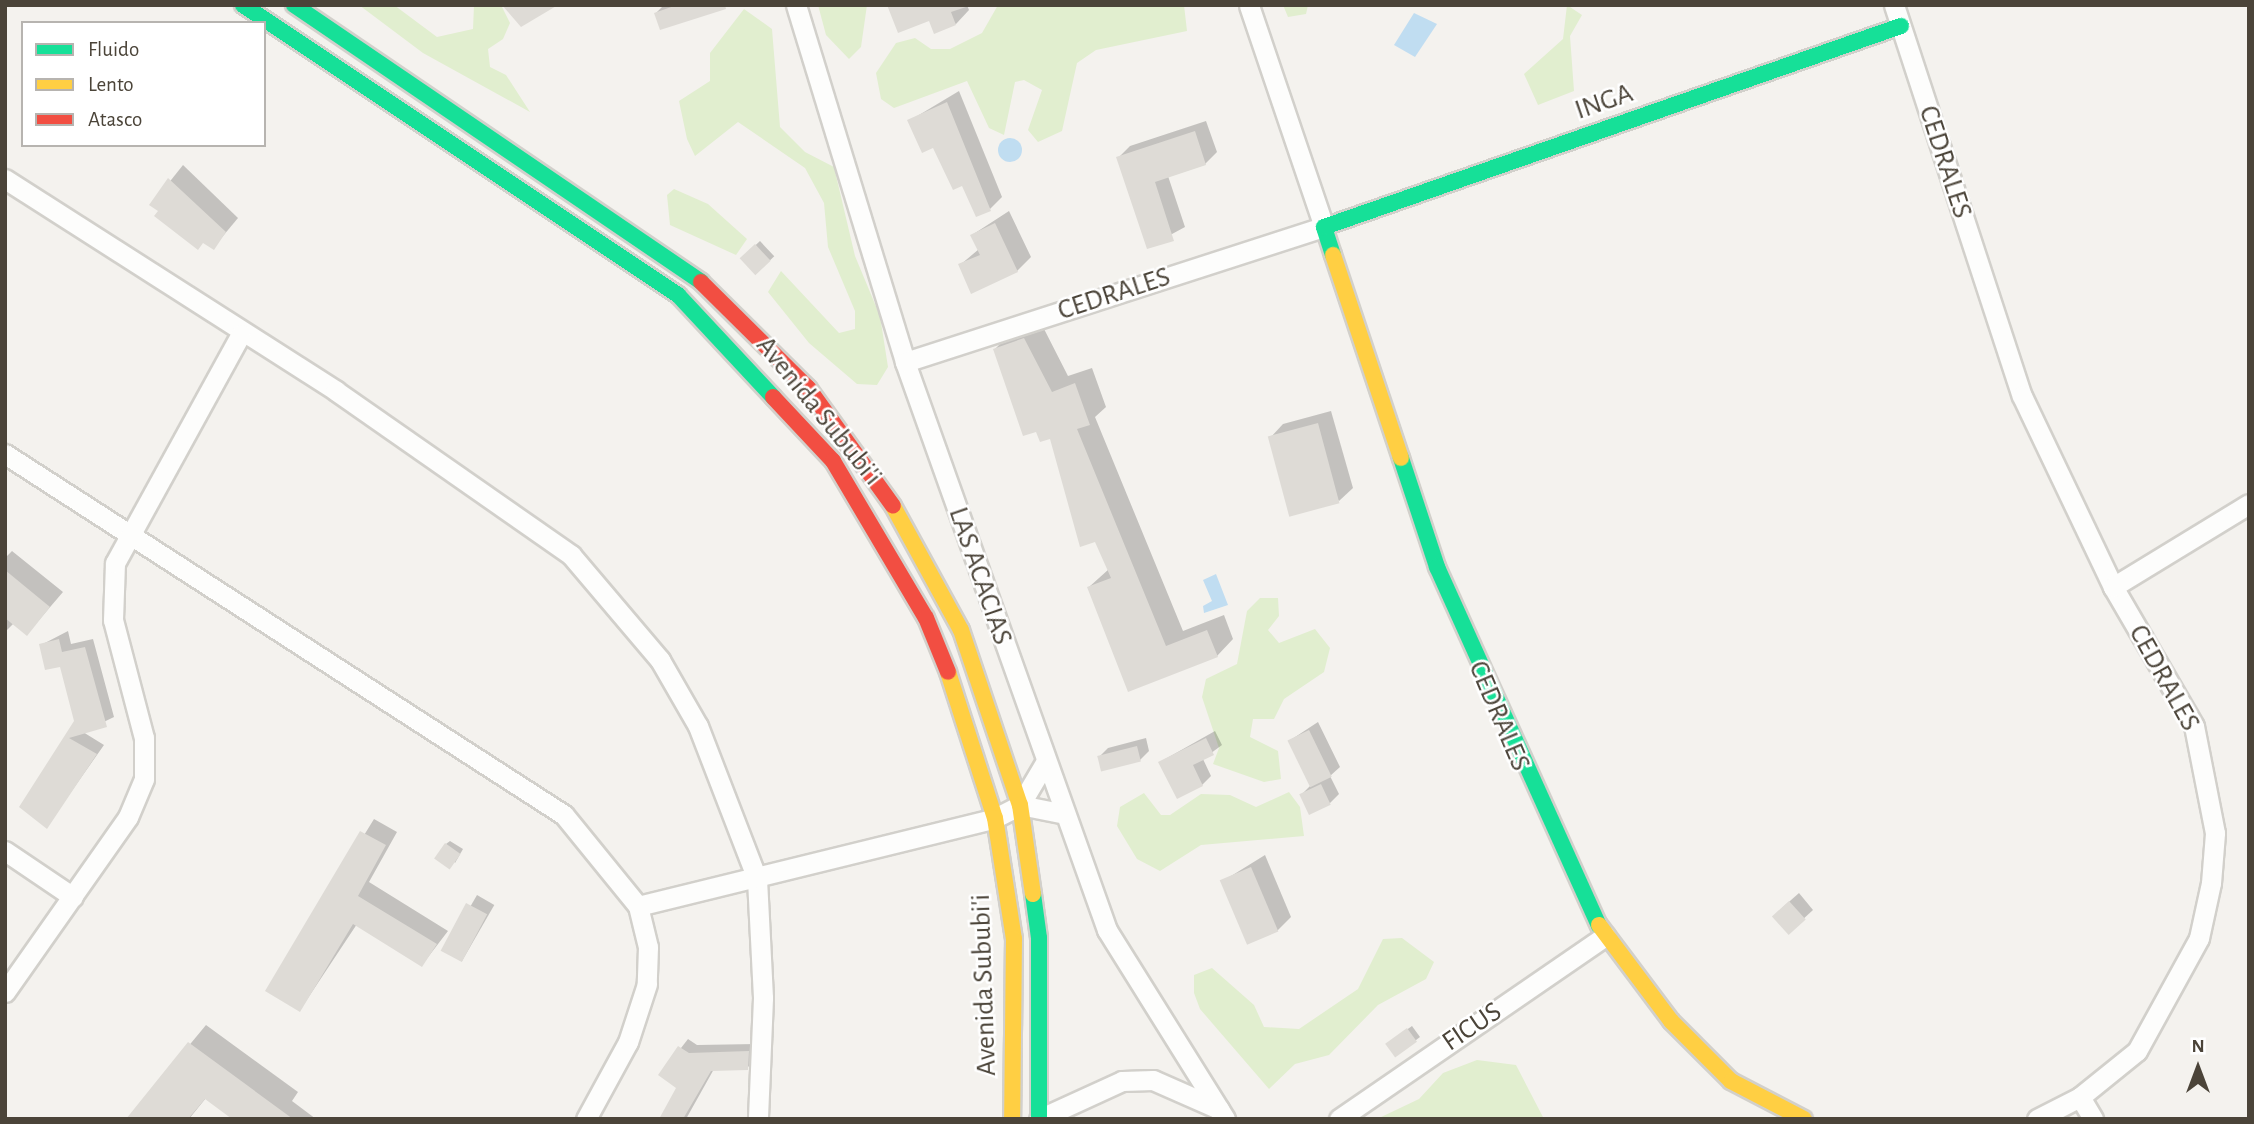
<!DOCTYPE html>
<html>
<head>
<meta charset="utf-8">
<style>
	body { margin:0 }
	#map { position:relative; width:2254px; height:1124px; overflow:hidden; background:#f4f2ee; font-family:"Alegreya Sans",sans-serif }
	div>[style] { position:absolute }
	.green>* { inset:0; background:#e1eecf }
	.water>* { inset:0; background:#c0ddf1 }
	.round { border-radius:50% }
	.shadow>* { inset:0; background:#0003; transform-origin:0 0 }
	.building>* { inset:0; background:#dedbd6; transform-origin:0 0 }
	.roads { filter:drop-shadow(2px 0 #d2d0cb) drop-shadow(-2px 0 #d2d0cb) drop-shadow(0 2px #d2d0cb) drop-shadow(0 -2px #d2d0cb) }
	.street>* { height:19px; margin:-9.5px; padding:0 9.5px; transform-origin:9.5px; border-radius:9.5px; background:#fdfdfc }
	.fast>* { height:16px; margin:-8px; padding:0 8px; transform-origin:8px; border-radius:8px; background:#16e098 }
	.slow>* { height:16px; margin:-8px; padding:0 8px; transform-origin:8px; border-radius:8px; background:#ffcf43 }
	.jam>* { height:16px; margin:-8px; padding:0 8px; transform-origin:8px; border-radius:8px; background:#f24e42 }
	span { translate:-50% -50%; white-space:nowrap; text-align:center; line-height:1.15; -webkit-text-stroke:5px #fff; paint-order:stroke }
	.street-label { font-size:28px; color:#4b4439 }
	.frame { position:absolute; inset:0; border:7px solid #4b4439; pointer-events:none }
	.legend { position:absolute; left:21px; top:21px; width:245px; height:126px; box-sizing:border-box; background:#fff; border:2px solid #b7b4b0; margin:0; padding:9px 12px; list-style:none; font-size:21px; color:#4b4439 }
	.legend li { display:flex; align-items:center; gap:14px; height:35px }
	.legend b { width:35px; border:2px solid #b7b4b0 }
	.north { position:absolute; left:2163px; top:1033px; width:70px; height:70px; -webkit-text-stroke:5px #fff; paint-order:stroke; rotate:0deg; font-size:19px; font-weight:700; line-height:28px; text-align:center; color:#4b4439 }
	.north::after { content:''; display:block; margin:auto; width:24px; height:32px; background:#4b4439; clip-path:polygon(50% 0,100% 100%,50% 72%,0 100%) }
</style>
</head>
<body>
<div id="map">
	<div class="green">
		<i style="clip-path:polygon(359px 5px,394px 5px,437px 37px,473px 29px,474px 5px,501px 5px,510px 23px,503px 39px,488px 49px,490px 67px,506px 75px,530px 112px,423px 53px)"></i>
		<i style="clip-path:polygon(818px 5px,867px 5px,861px 47px,849px 59px,826px 35px)"></i>
		<i style="clip-path:polygon(998px 5px,1184px 5px,1187px 31px,1096px 50px,1077px 63px,1062px 131px,1038px 142px,1028px 130px,1042px 90px,1024px 80px,1015px 82px,1004px 135px,989px 128px,967px 81px,894px 108px,881px 99px,876px 73px,896px 43px,915px 38px,931px 49px,950px 49px,982px 33px)"></i>
		<i style="clip-path:polygon(1283px 5px,1308px 5px,1306px 14px,1288px 17px)"></i>
		<i style="clip-path:polygon(1567px 5px,1582px 15px,1570px 36px,1574px 91px,1538px 105px,1524px 74px,1563px 39px)"></i>
		<i style="clip-path:polygon(744px 9px,772px 29px,780px 127px,805px 152px,834px 167px,855px 256px,880px 316px,888px 367px,877px 385px,857px 384px,809px 343px,768px 292px,781px 271px,839px 333px,855px 329px,855px 311px,828px 247px,824px 203px,805px 168px,738px 122px,695px 156px,687px 139px,679px 101px,710px 81px,710px 53px)"></i>
		<i style="clip-path:polygon(674px 189px,708px 204px,747px 239px,736px 255px,670px 225px,667px 195px)"></i>
		<i style="clip-path:polygon(1260px 598px,1278px 598px,1279px 616px,1268px 630px,1279px 643px,1315px 629px,1330px 648px,1324px 672px,1284px 699px,1274px 719px,1253px 719px,1250px 737px,1278px 751px,1281px 779px,1264px 782px,1213px 764px,1219px 748px,1202px 697px,1206px 679px,1237px 664px,1247px 611px)"></i>
		<i style="clip-path:polygon(1289px 792px,1300px 807px,1304px 836px,1201px 845px,1160px 871px,1137px 859px,1117px 826px,1120px 807px,1144px 793px,1161px 815px,1170px 815px,1201px 794px,1230px 795px,1256px 807px)"></i>
		<i style="clip-path:polygon(1402px 938px,1434px 962px,1426px 979px,1378px 1005px,1329px 1055px,1295px 1064px,1269px 1089px,1200px 1009px,1194px 993px,1194px 975px,1212px 968px,1254px 1005px,1264px 1027px,1299px 1029px,1358px 989px,1383px 939px)"></i>
		<i style="clip-path:polygon(1477px 1060px,1516px 1065px,1544px 1119px,1377px 1119px,1419px 1099px,1443px 1073px)"></i>
	</div>
	<div class="water">
		<i style="clip-path:polygon(1414px 13px,1437px 24px,1415px 57px,1394px 45px)"></i>
		<i class="round" style="left:998px;top:138px;width:24px;height:24px"></i>
		<i style="clip-path:polygon(1216px 574px,1228px 605px,1204px 613px,1203px 606px,1212px 601px,1203px 580px)"></i>
	</div>
	<div class="shadow">
		<i style="clip-path:polygon(664px 5px,716px 5px,656px 13px)"></i>
		<i style="clip-path:polygon(889px 5px,967px 5px,969px 10px,956px 24px)"></i>
		<i style="clip-path:polygon(959px 91px,1002px 197px,990px 209px,909px 121px)"></i>
		<i style="clip-path:polygon(1206px 121px,1217px 152px,1205px 164px,1168px 176px,1185px 227px,1148px 247px,1118px 158px,1130px 146px)"></i>
		<i style="clip-path:polygon(183px 165px,238px 218px,213px 248px,152px 204px)"></i>
		<i style="clip-path:polygon(1009px 211px,1031px 257px,1017px 271px,960px 265px,979px 249px,972px 235px)"></i>
		<i style="left:760px;top:241px;width:21px;height:25px;rotate:47deg"></i>
		<i style="clip-path:polygon(1041px 323px,1068px 376px,1092px 368px,1106px 407px,1095px 417px,1183px 631px,1224px 615px,1233px 639px,1217px 656px,1129px 690px,1089px 587px,1109px 569px,1051px 437px,995px 349px,1012px 332px)"></i>
		<i style="clip-path:polygon(1331px 411px,1353px 488px,1339px 501px,1270px 438px,1283px 424px)"></i>
		<i style="clip-path:polygon(12px 551px,63px 592px,27px 634px,14px 623px,5px 632px,5px 558px)"></i>
		<i style="clip-path:polygon(68px 631px,71px 644px,93px 639px,114px 717px,83px 732px,104px 745px,47px 826px,21px 807px,76px 721px,61px 665px,41px 645px)"></i>
		<i style="clip-path:polygon(1318px 722px,1340px 767px,1330px 776px,1339px 794px,1330px 803px,1301px 795px,1311px 785px,1289px 741px)"></i>
		<i style="clip-path:polygon(1215px 731px,1222px 745px,1203px 759px,1211px 776px,1202px 785px,1160px 762px)"></i>
		<i style="clip-path:polygon(1146px 738px,1149px 751px,1140px 760px,1099px 757px,1108px 748px)"></i>
		<i style="clip-path:polygon(374px 819px,397px 832px,369px 882px,448px 931px,422px 965px,357px 924px,300px 1010px,268px 991px)"></i>
		<i style="clip-path:polygon(450px 841px,463px 849px,455px 863px,446px 844px)"></i>
		<i style="clip-path:polygon(1265px 855px,1291px 917px,1277px 931px,1223px 881px)"></i>
		<i style="clip-path:polygon(1799px 893px,1813px 910px,1788px 933px,1782px 908px)"></i>
		<i style="left:477px;top:895px;width:20px;height:65px;rotate:30deg"></i>
		<i style="clip-path:polygon(206px 1025px,298px 1092px,292px 1101px,316px 1119px,235px 1119px,206px 1098px,189px 1119px,128px 1119px)"></i>
		<i style="clip-path:polygon(1412px 1026px,1420px 1037px,1395px 1056px,1391px 1041px)"></i>
		<i style="clip-path:polygon(688px 1039px,697px 1045px,756px 1044px,755px 1060px,747px 1068px,714px 1069px,686px 1119px,661px 1119px,678px 1087px,660px 1075px)"></i>
	</div>
	<div class="building">
		<i style="clip-path:polygon(502px 5px,558px 5px,521px 27px)"></i>
		<i style="clip-path:polygon(677px 5px,725px 5px,726px 9px,660px 30px,654px 13px)"></i>
		<i style="clip-path:polygon(887px 5px,965px 5px,966px 7px,951px 12px,956px 25px,934px 34px,929px 21px,898px 33px)"></i>
		<i style="clip-path:polygon(947px 102px,991px 211px,976px 217px,962px 186px,953px 190px,933px 148px,922px 153px,907px 120px)"></i>
		<i style="clip-path:polygon(1195px 131px,1206px 165px,1155px 182px,1174px 241px,1147px 249px,1116px 157px)"></i>
		<i style="clip-path:polygon(168px 178px,226px 232px,214px 250px,203px 243px,198px 250px,154px 216px,158px 211px,149px 205px)"></i>
		<i style="clip-path:polygon(995px 223px,1018px 272px,971px 294px,958px 264px,980px 255px,970px 235px)"></i>
		<i style="left:755px;top:244px;width:23px;height:21px;rotate:47deg"></i>
		<i style="clip-path:polygon(1024px 338px,1052px 392px,1075px 383px,1090px 425px,1077px 429px,1166px 646px,1207px 630px,1218px 657px,1128px 692px,1087px 587px,1111px 578px,1095px 542px,1080px 547px,1050px 439px,1040px 442px,1036px 432px,1023px 436px,993px 349px)"></i>
		<i style="left:1318px;top:423px;width:83px;height:52px;rotate:75deg"></i>
		<i style="clip-path:polygon(5px 570px,50px 607px,27px 636px,5px 618px)"></i>
		<i style="clip-path:polygon(59px 639px,62px 652px,85px 647px,107px 727px,69px 738px,97px 754px,47px 829px,19px 807px,74px 721px,60px 667px,45px 670px,39px 644px)"></i>
		<i style="left:1309px;top:730px;width:52px;height:24px;rotate:64deg"></i>
		<i style="clip-path:polygon(1206px 738px,1214px 755px,1193px 765px,1203px 786px,1177px 799px,1158px 762px)"></i>
		<i style="left:1137px;top:746px;width:16px;height:41px;rotate:76deg"></i>
		<i style="left:1321px;top:784px;width:23px;height:24px;rotate:65deg"></i>
		<i style="clip-path:polygon(360px 831px,386px 845px,358px 896px,437px 944px,422px 967px,353px 924px,300px 1012px,265px 991px)"></i>
		<i style="left:445px;top:843px;width:19px;height:19px;rotate:35deg"></i>
		<i style="left:1251px;top:867px;width:70px;height:34px;rotate:67deg"></i>
		<i style="left:1789px;top:901px;width:25px;height:23px;rotate:48deg"></i>
		<i style="left:466px;top:903px;width:24px;height:54px;rotate:28deg"></i>
		<i style="left:1407px;top:1028px;width:17px;height:27px;rotate:54deg"></i>
		<i style="clip-path:polygon(188px 1042px,293px 1119px,232px 1119px,205px 1099px,188px 1119px,126px 1119px)"></i>
		<i style="clip-path:polygon(678px 1046px,689px 1053px,749px 1051px,748px 1070px,711px 1071px,683px 1119px,659px 1119px,676px 1088px,658px 1075px)"></i>
	</div>
	<div class="roads">
		<div class="street">
			<i style="left:796px;top:5px;width:373px;rotate:73deg"></i>
			<i style="left:905px;top:362px;width:603px;rotate:70.42deg"></i>
			<i style="left:1107px;top:930px;width:223px;rotate:58deg"></i>
			<i style="left:1894px;top:5px;width:411px;rotate:71.9deg"></i>
			<i style="left:2022px;top:396px;width:212px;rotate:64.5deg"></i>
			<i style="left:5px;top:179px;width:393px;rotate:32.6deg"></i>
			<i style="left:336px;top:391px;width:287px;rotate:34.9deg"></i>
			<i style="left:571px;top:555px;width:138px;rotate:49.7deg"></i>
			<i style="left:660px;top:660px;width:76px;rotate:60.1deg"></i>
			<i style="left:698px;top:726px;width:164px;rotate:68.9deg"></i>
			<i style="left:757px;top:879px;width:119px;rotate:87.1deg"></i>
			<i style="left:763px;top:998px;width:121px;rotate:92.4deg"></i>
			<i style="left:905px;top:362px;width:440px;rotate:-17.9deg"></i>
			<i style="left:1324px;top:227px;width:234px;rotate:-108.7deg"></i>
			<i style="left:5px;top:454px;width:665px;rotate:32.85deg"></i>
			<i style="left:564px;top:815px;width:117px;rotate:50.9deg"></i>
			<i style="left:638px;top:906px;width:42px;rotate:76.3deg"></i>
			<i style="left:648px;top:947px;width:37px;rotate:92deg"></i>
			<i style="left:647px;top:984px;width:61px;rotate:108.1deg"></i>
			<i style="left:628px;top:1042px;width:88px;rotate:118.6deg"></i>
			<i style="left:1020px;top:805px;width:46px;rotate:11.3deg"></i>
			<i style="left:5px;top:851px;width:82px;rotate:34.1deg"></i>
			<i style="left:638px;top:906px;width:368px;rotate:-13.8deg"></i>
			<i style="left:995px;top:818px;width:28px;rotate:-27deg"></i>
			<i style="left:1020px;top:805px;width:51px;rotate:-59.4deg"></i>
			<i style="left:5px;top:992px;width:214px;rotate:-54.9deg"></i>
			<i style="left:128px;top:817px;width:41px;rotate:-67.2deg"></i>
			<i style="left:144px;top:779px;width:41px;rotate:-90deg"></i>
			<i style="left:144px;top:738px;width:122px;rotate:-104.7deg"></i>
			<i style="left:113px;top:620px;width:57px;rotate:-88deg"></i>
			<i style="left:115px;top:563px;width:261px;rotate:-61.2deg"></i>
			<i style="left:2080px;top:1097px;width:26px;rotate:59deg"></i>
			<i style="left:1039px;top:1119px;width:91px;rotate:-24.6deg"></i>
			<i style="left:1122px;top:1081px;width:31px;rotate:-2deg"></i>
			<i style="left:1153px;top:1080px;width:72px;rotate:23.7deg"></i>
			<i style="left:1339px;top:1119px;width:323px;rotate:-34.5deg"></i>
			<i style="left:2037px;top:1119px;width:48px;rotate:-27.1deg"></i>
			<i style="left:2080px;top:1097px;width:73px;rotate:-38.9deg"></i>
			<i style="left:2137px;top:1051px;width:129px;rotate:-61.2deg"></i>
			<i style="left:2199px;top:938px;width:56px;rotate:-77.7deg"></i>
			<i style="left:2211px;top:883px;width:50px;rotate:-85.4deg"></i>
			<i style="left:2215px;top:833px;width:109px;rotate:-101.1deg"></i>
			<i style="left:2194px;top:726px;width:161px;rotate:-120.2deg"></i>
			<i style="left:2113px;top:587px;width:159px;rotate:-31.4deg"></i>
		</div>
		<div class="fast">
			<i style="left:243px;top:5px;width:523px;rotate:33.69deg"></i>
			<i style="left:678px;top:295px;width:139px;rotate:47deg"></i>
			<i style="left:294px;top:5px;width:492px;rotate:34.2deg"></i>
			<i style="left:1333px;top:255px;width:29px;rotate:-108deg"></i>
			<i style="left:1324px;top:227px;width:611px;rotate:-19.21deg"></i>
			<i style="left:1401px;top:458px;width:115px;rotate:71.7deg"></i>
			<i style="left:1437px;top:567px;width:393px;rotate:65.7deg"></i>
			<i style="left:1033px;top:894px;width:44px;rotate:82.2deg"></i>
			<i style="left:1039px;top:938px;width:181px;rotate:90deg"></i>
		</div>
		<div class="slow">
			<i style="left:1333px;top:255px;width:214px;rotate:71.5deg"></i>
			<i style="left:893px;top:506px;width:141px;rotate:61.3deg"></i>
			<i style="left:961px;top:630px;width:185px;rotate:71.4deg"></i>
			<i style="left:1020px;top:805px;width:90px;rotate:81.7deg"></i>
			<i style="left:948px;top:672px;width:153px;rotate:72.2deg"></i>
			<i style="left:995px;top:818px;width:122px;rotate:81.1deg"></i>
			<i style="left:1014px;top:939px;width:180px;rotate:90.6deg"></i>
			<i style="left:1599px;top:925px;width:120px;rotate:53.1deg"></i>
			<i style="left:1671px;top:1021px;width:85px;rotate:45deg"></i>
			<i style="left:1731px;top:1081px;width:82px;rotate:27.5deg"></i>
		</div>
		<div class="jam">
			<i style="left:701px;top:282px;width:151px;rotate:44.7deg"></i>
			<i style="left:808px;top:388px;width:145px;rotate:54.2deg"></i>
			<i style="left:773px;top:397px;width:88px;rotate:46.8deg"></i>
			<i style="left:833px;top:461px;width:182px;rotate:59.4deg"></i>
			<i style="left:926px;top:618px;width:58px;rotate:67.8deg"></i>
		</div>
	</div>
	<div class="street-label">
		<span style="left:1604px;top:102px;rotate:-19deg">INGA</span>
		<span style="left:1945px;top:162px;rotate:72deg">CEDRALES</span>
		<span style="left:1114px;top:294px;rotate:-18deg">CEDRALES</span>
		<span style="left:819px;top:411px;rotate:51deg">Avenida Sububi'i</span>
		<span style="left:980px;top:576px;rotate:71deg">LAS ACACIAS</span>
		<span style="left:2164px;top:678px;rotate:61deg">CEDRALES</span>
		<span style="left:1499px;top:716px;rotate:67deg">CEDRALES</span>
		<span style="left:984px;top:985px;rotate:-92deg">Avenida Sububi'i</span>
		<span style="left:1472px;top:1027px;rotate:-34deg">FICUS</span>
	</div>
	<div class="frame"></div>
	<ul class="legend">
	<li><b style="height:9px;background:#16e098"></b>Fluido</li>
	<li><b style="height:9px;background:#ffcf43"></b>Lento</li>
	<li><b style="height:9px;background:#f24e42"></b>Atasco</li>
	</ul>
	<div class="north">N</div>
</div>
</body>
</html>
